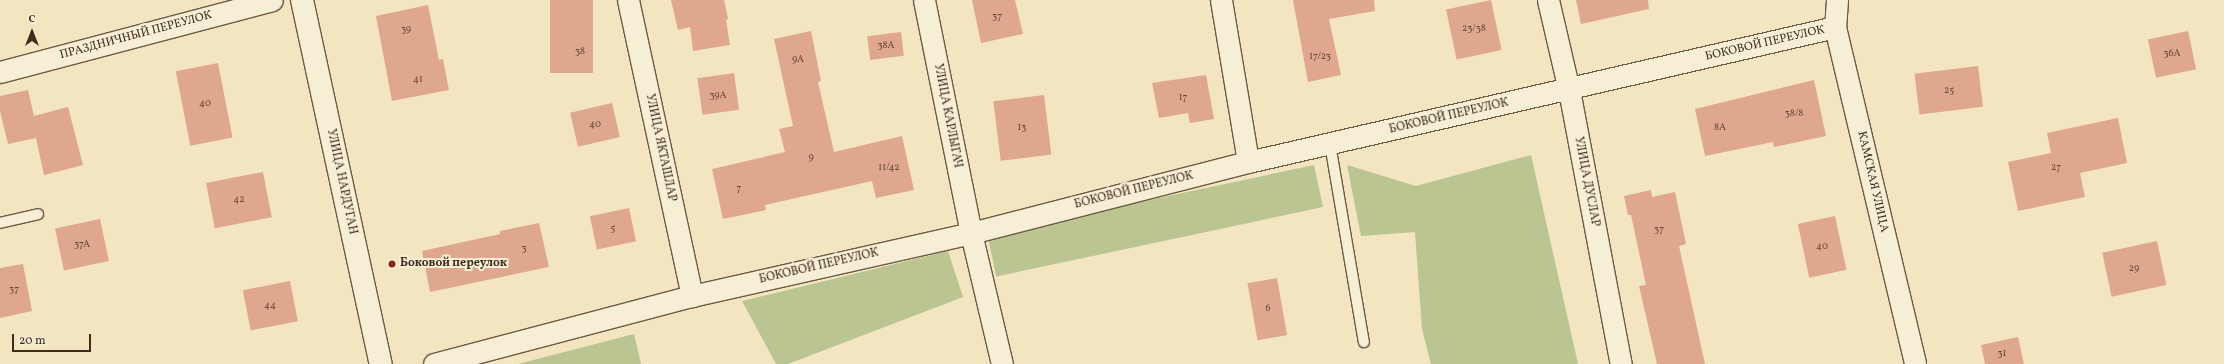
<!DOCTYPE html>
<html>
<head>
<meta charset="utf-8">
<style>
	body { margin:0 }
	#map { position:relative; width:2224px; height:364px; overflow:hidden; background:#f3e5c0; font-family:Vollkorn,serif }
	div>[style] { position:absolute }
	.green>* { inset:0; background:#bac592; transform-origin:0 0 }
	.building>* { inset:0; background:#dea78e; transform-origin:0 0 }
	.roads { filter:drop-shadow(1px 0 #6d5a45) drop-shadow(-1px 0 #6d5a45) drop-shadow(0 1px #6d5a45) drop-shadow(0 -1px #6d5a45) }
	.lane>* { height:10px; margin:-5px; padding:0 5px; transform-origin:5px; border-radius:5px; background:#f7eed6 }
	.street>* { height:21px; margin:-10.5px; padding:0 10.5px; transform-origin:10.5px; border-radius:10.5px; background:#f7eed6 }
	.secondary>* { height:22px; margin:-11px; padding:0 11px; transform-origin:11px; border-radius:11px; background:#f7eed6 }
	.dots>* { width:11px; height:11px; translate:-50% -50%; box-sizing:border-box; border:2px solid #f7eed6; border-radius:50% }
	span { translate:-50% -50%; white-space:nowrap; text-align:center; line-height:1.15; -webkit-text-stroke:4px #f7eed6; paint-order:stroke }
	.number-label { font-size:10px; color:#684a38 }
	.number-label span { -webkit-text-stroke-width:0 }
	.street-label { font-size:12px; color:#402b1c }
	.poi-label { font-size:12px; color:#402b1c; font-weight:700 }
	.left { translate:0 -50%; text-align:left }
	.north { position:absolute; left:12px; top:12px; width:40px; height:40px; -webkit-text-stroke:3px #f7eed6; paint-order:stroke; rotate:0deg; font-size:11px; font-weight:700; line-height:16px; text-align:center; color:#402b1c }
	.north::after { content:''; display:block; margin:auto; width:14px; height:18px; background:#402b1c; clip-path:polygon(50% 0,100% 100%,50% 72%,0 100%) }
	.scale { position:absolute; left:12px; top:334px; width:79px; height:18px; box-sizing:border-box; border:2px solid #402b1c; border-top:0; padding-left:5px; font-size:12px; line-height:14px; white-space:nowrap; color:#402b1c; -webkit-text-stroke:3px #f7eed6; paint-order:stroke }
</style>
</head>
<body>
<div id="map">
	<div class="green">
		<i style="clip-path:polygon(1531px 155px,1578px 364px,1431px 364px,1422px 329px,1415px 232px,1361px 236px,1347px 165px,1416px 186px)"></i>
		<i style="left:1314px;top:165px;width:43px;height:334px;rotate:78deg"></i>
		<i style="clip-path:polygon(948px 251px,963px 297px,788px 364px,776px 364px,742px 301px)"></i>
		<i style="clip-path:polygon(634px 334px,641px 364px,518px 364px)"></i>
	</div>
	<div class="building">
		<i style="left:550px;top:0;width:43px;height:73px"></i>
		<i style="clip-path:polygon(671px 0,724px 0,728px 19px,726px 20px,730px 45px,693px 51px,690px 27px,678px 30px)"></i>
		<i style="clip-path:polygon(972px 0,1015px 0,1023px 34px,981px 43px)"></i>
		<i style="clip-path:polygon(1293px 0,1374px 0,1375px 11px,1329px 19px,1341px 75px,1308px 82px)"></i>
		<i style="left:1491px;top:0;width:51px;height:46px;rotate:78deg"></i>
		<i style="clip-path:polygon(1576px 0,1648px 0,1649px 9px,1581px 24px)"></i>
		<i style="clip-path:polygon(428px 5px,439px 60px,443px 59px,449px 90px,392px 101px,376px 16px)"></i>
		<i style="clip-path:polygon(811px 31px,821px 81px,818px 82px,834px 152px,902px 136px,914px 190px,876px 198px,872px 181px,765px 205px,766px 210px,723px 219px,712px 169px,785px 152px,779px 129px,793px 126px,774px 39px)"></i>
		<i style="left:2188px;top:31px;width:39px;height:41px;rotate:78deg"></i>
		<i style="left:901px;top:32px;width:24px;height:34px;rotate:83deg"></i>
		<i style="left:218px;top:63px;width:76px;height:43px;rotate:79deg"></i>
		<i style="left:1978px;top:66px;width:41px;height:64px;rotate:83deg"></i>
		<i style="left:734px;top:73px;width:37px;height:37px;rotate:82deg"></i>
		<i style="clip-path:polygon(1206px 75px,1214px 119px,1190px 123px,1188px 113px,1159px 118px,1152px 83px)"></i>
		<i style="clip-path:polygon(1814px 80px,1826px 136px,1774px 147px,1773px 142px,1705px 156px,1695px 109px)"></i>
		<i style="clip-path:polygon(28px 90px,34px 116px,68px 107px,83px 165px,44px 175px,36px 138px,8px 144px,0 111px,0 96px)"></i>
		<i style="left:1044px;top:95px;width:60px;height:51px;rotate:83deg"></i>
		<i style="left:612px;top:103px;width:35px;height:43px;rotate:77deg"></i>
		<i style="clip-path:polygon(2118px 118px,2127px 163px,2080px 173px,2085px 197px,2018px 211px,2008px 162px,2051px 153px,2047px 133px)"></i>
		<i style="left:263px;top:172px;width:46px;height:58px;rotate:79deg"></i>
		<i style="clip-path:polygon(1651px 190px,1652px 197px,1675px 192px,1686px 244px,1679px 246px,1705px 364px,1657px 364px,1639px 286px,1646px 285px,1631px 215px,1628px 215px,1624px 196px)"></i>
		<i style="left:629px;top:208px;width:34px;height:40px;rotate:78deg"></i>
		<i style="left:1835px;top:216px;width:55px;height:38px;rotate:78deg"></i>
		<i style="left:100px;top:219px;width:43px;height:46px;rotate:78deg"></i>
		<i style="clip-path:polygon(539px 223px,549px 267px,430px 292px,422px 251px,500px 234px,500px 231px)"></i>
		<i style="left:2157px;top:241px;width:45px;height:56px;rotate:78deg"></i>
		<i style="clip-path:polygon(23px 264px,32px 311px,0 318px,0 268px)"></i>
		<i style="left:1277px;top:278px;width:58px;height:30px;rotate:80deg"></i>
		<i style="left:290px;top:281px;width:41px;height:48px;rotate:79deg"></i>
		<i style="clip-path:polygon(2018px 337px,2024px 364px,1985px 364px,1981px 345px)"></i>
	</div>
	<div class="roads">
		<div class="lane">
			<i style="left:1330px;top:144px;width:201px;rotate:80.3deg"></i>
			<i style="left:0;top:223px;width:39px;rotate:-13deg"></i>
		</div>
		<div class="street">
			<i style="left:628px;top:0;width:303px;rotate:77.8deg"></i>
			<i style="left:924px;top:0;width:238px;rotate:78.6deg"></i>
			<i style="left:971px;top:233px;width:135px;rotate:76.7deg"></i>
			<i style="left:1221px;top:0;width:164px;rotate:80.5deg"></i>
			<i style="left:1548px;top:0;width:92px;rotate:76.9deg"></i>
			<i style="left:1569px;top:90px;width:279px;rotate:79.3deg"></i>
			<i style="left:1837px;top:0;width:27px;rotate:94deg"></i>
			<i style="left:1835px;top:27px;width:346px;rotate:76.6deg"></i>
			<i style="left:0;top:72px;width:281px;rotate:-14.8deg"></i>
			<i style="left:434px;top:364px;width:267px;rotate:-14.8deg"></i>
			<i style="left:692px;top:296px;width:286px;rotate:-12.7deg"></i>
			<i style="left:971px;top:233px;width:286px;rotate:-14.4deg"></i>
			<i style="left:1248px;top:162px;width:602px;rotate:-12.95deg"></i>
		</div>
		<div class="secondary">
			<i style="left:302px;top:0;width:372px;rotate:77.8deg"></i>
		</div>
	</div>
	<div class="dots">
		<i style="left:392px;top:264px;background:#8f2418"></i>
	</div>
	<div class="number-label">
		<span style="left:997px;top:17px">37</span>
		<span style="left:1474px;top:29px">23/38</span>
		<span style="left:406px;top:30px">39</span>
		<span style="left:886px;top:46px">38А</span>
		<span style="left:580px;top:52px">38</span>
		<span style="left:2172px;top:54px">36А</span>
		<span style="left:1320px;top:57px">17/23</span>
		<span style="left:798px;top:60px">9А</span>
		<span style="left:418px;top:80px">41</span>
		<span style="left:1949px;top:91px">25</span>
		<span style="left:718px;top:96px">39А</span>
		<span style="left:1183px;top:98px">17</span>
		<span style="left:205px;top:104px">40</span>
		<span style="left:1794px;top:114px">38/8</span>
		<span style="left:595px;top:125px">40</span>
		<span style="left:1022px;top:128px">13</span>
		<span style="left:1720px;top:128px">8A</span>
		<span style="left:811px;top:158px">9</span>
		<span style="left:889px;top:168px">11/42</span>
		<span style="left:2056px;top:168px">27</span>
		<span style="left:739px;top:189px">7</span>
		<span style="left:239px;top:200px">42</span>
		<span style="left:613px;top:229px">5</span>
		<span style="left:1659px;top:230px">37</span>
		<span style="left:82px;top:245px">37А</span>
		<span style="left:1822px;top:247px">40</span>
		<span style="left:524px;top:249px">3</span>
		<span style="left:2134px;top:269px">29</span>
		<span style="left:14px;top:290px">37</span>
		<span style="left:270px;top:306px">44</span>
		<span style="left:1268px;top:309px">6</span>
		<span style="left:2002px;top:354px">31</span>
	</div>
	<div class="street-label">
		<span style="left:136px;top:36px;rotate:-15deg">ПРАЗДНИЧНЫЙ ПЕРЕУЛОК</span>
		<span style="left:1765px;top:44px;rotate:-13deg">БОКОВОЙ ПЕРЕУЛОК</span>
		<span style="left:947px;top:116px;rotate:79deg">УЛИЦА КАРЛЫГАЧ</span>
		<span style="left:1449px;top:117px;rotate:-13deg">БОКОВОЙ ПЕРЕУЛОК</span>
		<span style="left:660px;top:148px;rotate:78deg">УЛИЦА ЯКТАШЛАР</span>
		<span style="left:341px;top:182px;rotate:78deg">УЛИЦА НАРДУГАН</span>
		<span style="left:1586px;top:182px;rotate:79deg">УЛИЦА ДУСЛАР</span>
		<span style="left:1872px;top:182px;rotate:77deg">КАМСКАЯ УЛИЦА</span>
		<span style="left:1134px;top:191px;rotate:-14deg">БОКОВОЙ ПЕРЕУЛОК</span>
		<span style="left:819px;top:267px;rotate:-13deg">БОКОВОЙ ПЕРЕУЛОК</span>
	</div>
	<div class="poi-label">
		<span class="left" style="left:400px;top:264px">Боковой переулок</span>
	</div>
	<div class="north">С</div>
	<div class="scale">20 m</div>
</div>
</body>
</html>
